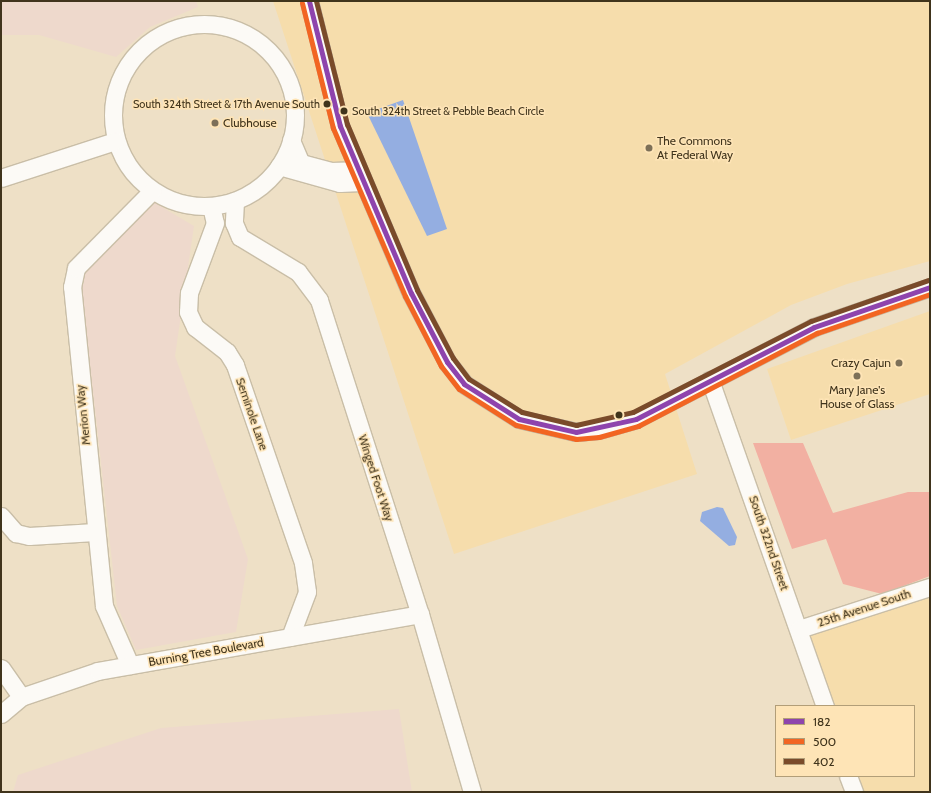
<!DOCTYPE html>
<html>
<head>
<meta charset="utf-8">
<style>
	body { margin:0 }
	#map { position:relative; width:931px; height:793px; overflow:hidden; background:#eee0c6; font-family:Cabin,sans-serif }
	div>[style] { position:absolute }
	.built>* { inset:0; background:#f6ddac }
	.green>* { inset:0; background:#eed9cc }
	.forest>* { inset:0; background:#f2b0a2 }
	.water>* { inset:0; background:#94aee1 }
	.roads { filter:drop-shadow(1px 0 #c9bea7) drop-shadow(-1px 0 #c9bea7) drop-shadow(0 1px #c9bea7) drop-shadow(0 -1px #c9bea7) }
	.minor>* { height:17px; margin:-8.5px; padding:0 8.5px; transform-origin:8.5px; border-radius:8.5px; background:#fcfaf6 }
	.minor>.ring { margin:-8.5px; padding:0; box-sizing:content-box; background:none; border:17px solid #fcfaf6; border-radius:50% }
	.bus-1>* { height:5px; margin:-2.5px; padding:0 2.5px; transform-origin:2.5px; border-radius:2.5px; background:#8e44ad }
	.bus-2>* { height:5px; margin:-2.5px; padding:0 2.5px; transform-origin:2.5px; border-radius:2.5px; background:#f26522 }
	.bus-3>* { height:5px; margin:-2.5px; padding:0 2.5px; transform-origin:2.5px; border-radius:2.5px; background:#7a4b2a }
	.dots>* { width:11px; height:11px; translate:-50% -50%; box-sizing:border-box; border:2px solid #fee4b6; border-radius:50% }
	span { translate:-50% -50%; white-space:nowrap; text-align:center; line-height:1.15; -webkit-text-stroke:3px #fee4b6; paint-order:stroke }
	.bus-label { font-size:11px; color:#40341c }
	.right { translate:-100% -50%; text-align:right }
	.left { translate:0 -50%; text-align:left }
	.poi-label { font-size:12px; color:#40341c }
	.street-label { font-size:12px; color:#40341c }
	.frame { position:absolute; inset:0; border:2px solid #40341c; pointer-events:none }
	.legend { position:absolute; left:775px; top:705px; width:140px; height:72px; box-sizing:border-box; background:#fee4b6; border:1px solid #b29e78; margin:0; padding:5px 7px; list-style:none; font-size:12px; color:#40341c }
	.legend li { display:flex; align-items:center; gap:8px; height:20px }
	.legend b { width:20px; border:1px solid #b29e78 }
</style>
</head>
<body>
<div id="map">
	<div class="built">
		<i style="clip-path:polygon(273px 1px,930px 1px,930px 261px,847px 284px,791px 305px,665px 374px,697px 474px,454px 554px)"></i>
		<i style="clip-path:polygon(930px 311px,930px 394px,791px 440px,767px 369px)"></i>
		<i style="clip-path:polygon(930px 587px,930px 792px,854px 792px,848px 776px,914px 776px,914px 706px,825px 706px,799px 629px)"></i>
	</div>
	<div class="green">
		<i style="clip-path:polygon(2px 1px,196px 1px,198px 7px,150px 27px,116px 57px,39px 35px,1px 35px)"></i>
		<i style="clip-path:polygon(155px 203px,194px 226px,175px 356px,248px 559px,236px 632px,136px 650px,117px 606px,82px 292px,85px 272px)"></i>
		<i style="clip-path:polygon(399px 709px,412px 792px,13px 792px,18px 775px,161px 728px)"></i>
	</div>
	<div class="forest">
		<i style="clip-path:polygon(753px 443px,803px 443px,833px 513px,908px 492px,930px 492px,930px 576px,882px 594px,843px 584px,826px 539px,792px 549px)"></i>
	</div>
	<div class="water">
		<i style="clip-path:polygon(403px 100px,447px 229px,427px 236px,367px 113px)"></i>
		<i style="clip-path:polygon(717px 507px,723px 508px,737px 537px,735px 545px,729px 546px,700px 521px,702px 512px)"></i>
	</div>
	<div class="roads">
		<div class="minor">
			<i style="left:309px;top:1px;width:129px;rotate:76.1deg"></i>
			<i style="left:340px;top:126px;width:181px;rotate:67deg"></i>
			<i style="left:411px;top:293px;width:78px;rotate:62.4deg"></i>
			<i style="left:447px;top:362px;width:28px;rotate:52deg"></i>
			<i style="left:464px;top:384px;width:65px;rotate:32.5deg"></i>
			<i style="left:519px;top:419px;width:58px;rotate:12.8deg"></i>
			<i style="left:576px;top:432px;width:22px;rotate:-5deg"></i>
			<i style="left:598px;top:430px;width:40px;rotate:-16deg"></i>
			<i style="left:636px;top:419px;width:200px;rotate:-27.3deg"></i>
			<i style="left:814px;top:327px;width:123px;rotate:-19deg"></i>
			<i class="ring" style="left:113px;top:24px;width:165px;height:165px"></i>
			<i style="left:291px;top:140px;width:25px;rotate:67deg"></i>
			<i style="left:301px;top:163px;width:31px;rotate:15deg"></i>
			<i style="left:331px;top:171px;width:25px;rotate:-2deg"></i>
			<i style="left:279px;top:166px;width:63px;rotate:15.6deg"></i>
			<i style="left:340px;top:183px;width:21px;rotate:-3deg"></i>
			<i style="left:1px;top:178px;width:120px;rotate:-18deg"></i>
			<i style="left:235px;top:201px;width:22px;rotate:93deg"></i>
			<i style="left:234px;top:223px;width:15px;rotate:67deg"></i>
			<i style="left:240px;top:237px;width:68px;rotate:31.1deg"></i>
			<i style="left:298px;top:272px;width:35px;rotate:53deg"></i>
			<i style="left:319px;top:300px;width:330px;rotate:72.2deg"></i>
			<i style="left:420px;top:614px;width:185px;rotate:73.7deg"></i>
			<i style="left:211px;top:206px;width:17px;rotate:77deg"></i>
			<i style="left:215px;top:223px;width:75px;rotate:110.4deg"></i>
			<i style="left:189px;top:293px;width:19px;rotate:93deg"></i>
			<i style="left:188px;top:312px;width:17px;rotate:65deg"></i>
			<i style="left:195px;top:327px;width:41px;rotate:38deg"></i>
			<i style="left:227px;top:352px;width:15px;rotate:58deg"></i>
			<i style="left:235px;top:365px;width:209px;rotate:71deg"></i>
			<i style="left:303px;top:563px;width:29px;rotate:82deg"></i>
			<i style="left:307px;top:592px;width:48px;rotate:110.7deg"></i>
			<i style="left:710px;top:380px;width:346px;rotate:70.6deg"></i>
			<i style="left:1px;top:516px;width:23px;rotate:49deg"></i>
			<i style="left:16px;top:533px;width:13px;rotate:13deg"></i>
			<i style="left:29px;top:536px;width:66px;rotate:-3.5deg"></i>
			<i style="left:799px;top:629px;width:138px;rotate:-17.8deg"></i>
			<i style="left:130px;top:665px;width:64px;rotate:-113.8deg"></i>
			<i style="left:104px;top:606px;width:321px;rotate:-95.7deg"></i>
			<i style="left:72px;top:287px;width:19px;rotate:-78deg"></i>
			<i style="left:76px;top:268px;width:108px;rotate:-45.4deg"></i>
			<i style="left:1px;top:668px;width:35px;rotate:55deg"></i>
			<i style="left:1px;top:714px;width:26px;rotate:-40deg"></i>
			<i style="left:21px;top:697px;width:81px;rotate:-18.7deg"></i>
			<i style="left:98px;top:671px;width:327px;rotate:-10deg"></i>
			<i style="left:848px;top:776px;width:17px;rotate:69deg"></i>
		</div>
	</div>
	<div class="bus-1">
		<i style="left:309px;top:1px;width:129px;rotate:76.1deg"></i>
		<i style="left:340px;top:126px;width:181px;rotate:67deg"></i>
		<i style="left:411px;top:293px;width:78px;rotate:62.4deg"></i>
		<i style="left:447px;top:362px;width:28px;rotate:52deg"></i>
		<i style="left:464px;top:384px;width:65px;rotate:32.5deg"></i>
		<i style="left:519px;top:419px;width:58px;rotate:12.8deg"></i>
		<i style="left:576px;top:432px;width:61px;rotate:-12.2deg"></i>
		<i style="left:636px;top:419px;width:200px;rotate:-27.3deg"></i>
		<i style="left:814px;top:327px;width:123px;rotate:-19deg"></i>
	</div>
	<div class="bus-2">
		<i style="left:302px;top:3px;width:129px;rotate:76.1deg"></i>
		<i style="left:333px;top:128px;width:183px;rotate:66.8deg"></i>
		<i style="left:405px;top:296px;width:79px;rotate:62.8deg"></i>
		<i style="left:441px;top:366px;width:29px;rotate:52deg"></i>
		<i style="left:459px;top:389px;width:67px;rotate:32.3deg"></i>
		<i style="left:516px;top:425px;width:62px;rotate:13.1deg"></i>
		<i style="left:576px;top:439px;width:23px;rotate:-5deg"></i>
		<i style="left:599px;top:437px;width:41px;rotate:-15.8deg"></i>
		<i style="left:638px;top:426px;width:202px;rotate:-27.5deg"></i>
		<i style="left:817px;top:333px;width:120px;rotate:-19deg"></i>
	</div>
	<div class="bus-3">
		<i style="left:316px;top:1px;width:127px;rotate:75.9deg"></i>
		<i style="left:347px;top:124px;width:180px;rotate:67.1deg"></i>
		<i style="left:417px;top:290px;width:77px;rotate:62.1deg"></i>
		<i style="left:453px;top:358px;width:26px;rotate:53deg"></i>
		<i style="left:469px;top:379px;width:62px;rotate:31.9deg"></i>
		<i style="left:522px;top:412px;width:56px;rotate:13.5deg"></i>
		<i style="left:576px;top:425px;width:58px;rotate:-12.8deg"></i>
		<i style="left:633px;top:412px;width:200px;rotate:-27.1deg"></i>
		<i style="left:811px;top:321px;width:124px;rotate:-19.3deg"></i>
	</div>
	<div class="dots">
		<i style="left:327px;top:104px;background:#40341c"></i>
		<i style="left:344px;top:111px;background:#40341c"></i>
		<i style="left:215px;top:123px;background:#7d7058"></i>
		<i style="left:649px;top:148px;background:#7d7058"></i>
		<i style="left:899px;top:363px;background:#7d7058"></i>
		<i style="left:857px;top:376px;background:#7d7058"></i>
		<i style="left:619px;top:415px;background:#40341c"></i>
	</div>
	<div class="bus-label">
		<span class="right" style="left:320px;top:104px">South 324th Street &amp; 17th Avenue South</span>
		<span class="left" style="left:352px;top:111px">South 324th Street &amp; Pebble Beach Circle</span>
	</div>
	<div class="poi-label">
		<span class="left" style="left:223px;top:123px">Clubhouse</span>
		<span class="left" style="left:657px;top:148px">The Commons<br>At Federal Way</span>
		<span class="right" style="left:891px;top:363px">Crazy Cajun</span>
		<span style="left:857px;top:397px">Mary Jane's<br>House of Glass</span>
	</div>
	<div class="street-label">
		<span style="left:252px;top:414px;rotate:71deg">Seminole Lane</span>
		<span style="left:83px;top:415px;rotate:-96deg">Merion Way</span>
		<span style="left:376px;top:478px;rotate:72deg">Winged Foot Way</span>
		<span style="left:769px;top:543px;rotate:71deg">South 322nd Street</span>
		<span style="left:864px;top:608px;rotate:-18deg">25th Avenue South</span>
		<span style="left:206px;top:652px;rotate:-10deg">Burning Tree Boulevard</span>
	</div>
	<div class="frame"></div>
	<ul class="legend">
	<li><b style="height:5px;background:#8e44ad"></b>182</li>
	<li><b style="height:5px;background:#f26522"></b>500</li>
	<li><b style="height:5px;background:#7a4b2a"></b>402</li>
	</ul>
</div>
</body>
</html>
